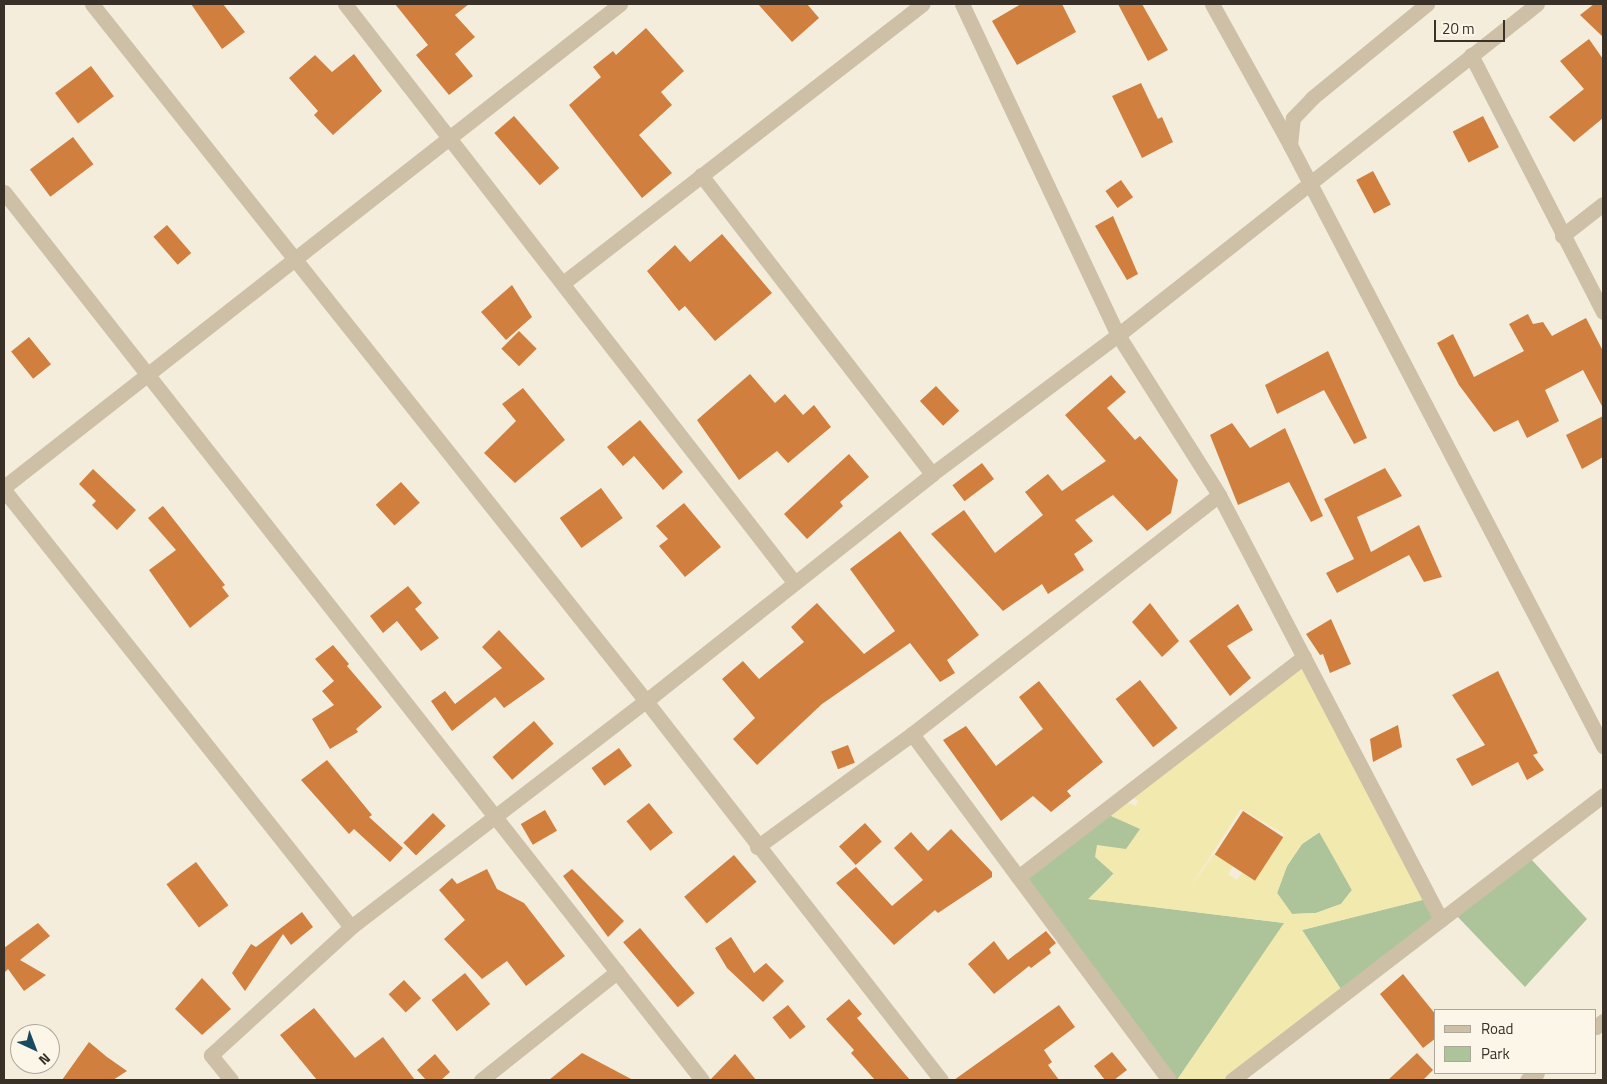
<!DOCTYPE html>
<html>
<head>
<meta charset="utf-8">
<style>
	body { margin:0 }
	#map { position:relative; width:1607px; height:1084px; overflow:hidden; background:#f4eddb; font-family:"Titillium Web",sans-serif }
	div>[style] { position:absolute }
	.green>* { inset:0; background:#adc49a }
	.sand>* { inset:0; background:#f2e9af }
	.building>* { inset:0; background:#d07f3e; transform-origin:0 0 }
	.minor>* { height:15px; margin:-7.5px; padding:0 7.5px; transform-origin:7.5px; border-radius:7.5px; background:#cdc0a6 }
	span { translate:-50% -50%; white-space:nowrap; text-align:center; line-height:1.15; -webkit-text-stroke:5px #fbf6e8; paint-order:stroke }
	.frame { position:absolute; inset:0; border:5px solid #393028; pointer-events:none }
	.legend { position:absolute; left:1434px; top:1009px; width:162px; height:65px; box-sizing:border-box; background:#fbf6e8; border:1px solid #ada79b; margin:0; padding:6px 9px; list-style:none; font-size:15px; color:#393028 }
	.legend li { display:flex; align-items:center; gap:10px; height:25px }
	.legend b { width:25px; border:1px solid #ada79b }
	.north { position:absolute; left:10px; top:1024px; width:50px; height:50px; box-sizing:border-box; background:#fbf6e8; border:1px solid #ada79b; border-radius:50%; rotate:137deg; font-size:14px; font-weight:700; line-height:20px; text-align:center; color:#393028 }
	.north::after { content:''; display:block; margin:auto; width:18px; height:22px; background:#194b5e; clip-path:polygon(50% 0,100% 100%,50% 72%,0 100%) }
	.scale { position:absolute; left:1434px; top:20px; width:71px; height:22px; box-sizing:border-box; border:2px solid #393028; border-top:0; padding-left:6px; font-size:15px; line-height:18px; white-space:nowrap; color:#393028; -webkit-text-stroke:4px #fbf6e8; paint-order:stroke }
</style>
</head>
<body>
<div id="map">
	<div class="green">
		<i style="clip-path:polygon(1102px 812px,1141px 828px,1114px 873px,1089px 899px,1285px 923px,1177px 1080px,1169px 1080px,1018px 877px)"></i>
		<i style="clip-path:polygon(1320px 832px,1352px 890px,1341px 904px,1316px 913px,1292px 914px,1277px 893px,1287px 866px,1302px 844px)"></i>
		<i style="clip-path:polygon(1530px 858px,1587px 919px,1525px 987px,1455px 914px)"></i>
		<i style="clip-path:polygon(1430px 898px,1441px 920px,1344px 994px,1302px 930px)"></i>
	</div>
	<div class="sand">
		<i style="clip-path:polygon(evenodd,1304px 657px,1430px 898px,1302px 930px,1344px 994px,1232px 1080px,1177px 1080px,1284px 923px,1088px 899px,1114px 874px,1095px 857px,1097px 845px,1126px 849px,1140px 829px,1102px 812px,1119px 799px,1136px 806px,1138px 801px,1130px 794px,1304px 657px,1241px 809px,1284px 834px,1254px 880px,1242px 873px,1237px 880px,1228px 874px,1233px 866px,1214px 854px,1188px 891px,1241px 809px,1304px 657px,1319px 832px,1352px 890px,1341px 904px,1316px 913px,1292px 914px,1277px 893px,1287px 866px,1302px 844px,1319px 832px)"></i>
	</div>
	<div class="building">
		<i style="clip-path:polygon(191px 4px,223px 4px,245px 32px,222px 49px)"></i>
		<i style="clip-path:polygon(395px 4px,469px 4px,455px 15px,475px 37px,455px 54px,473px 76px,449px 95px,416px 55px,428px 45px)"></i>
		<i style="clip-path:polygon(758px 4px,807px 4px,819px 18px,792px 42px)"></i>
		<i style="clip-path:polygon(1021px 4px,1062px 4px,1076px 32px,1017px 65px,992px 21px)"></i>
		<i style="clip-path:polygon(1118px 4px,1142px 4px,1168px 50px,1148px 61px)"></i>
		<i style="clip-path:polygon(1594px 4px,1603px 4px,1603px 37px,1580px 15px)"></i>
		<i style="clip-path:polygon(646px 28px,684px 71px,661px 92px,672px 105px,639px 135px,672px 173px,642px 198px,569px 105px,601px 77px,593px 67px,613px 51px,616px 55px)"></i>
		<i style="clip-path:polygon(1589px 39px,1603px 59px,1603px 118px,1574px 142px,1549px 117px,1584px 89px,1560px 61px)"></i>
		<i style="clip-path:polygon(354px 54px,382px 91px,333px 135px,314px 115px,318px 111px,289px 78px,315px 55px,332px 72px)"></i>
		<i style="left:91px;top:66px;width:38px;height:45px;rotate:53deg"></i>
		<i style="clip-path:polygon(1141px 83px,1158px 119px,1162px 117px,1173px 142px,1142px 158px,1112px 96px)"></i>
		<i style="left:514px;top:116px;width:69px;height:26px;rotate:49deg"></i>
		<i style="left:1483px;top:116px;width:35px;height:34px;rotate:63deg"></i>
		<i style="left:73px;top:137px;width:34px;height:54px;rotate:53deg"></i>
		<i style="left:1373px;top:171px;width:38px;height:19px;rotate:62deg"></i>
		<i style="left:1121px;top:180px;width:21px;height:19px;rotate:55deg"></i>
		<i style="clip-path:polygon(1113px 216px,1138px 274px,1127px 280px,1095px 226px)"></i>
		<i style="left:167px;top:225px;width:37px;height:18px;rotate:49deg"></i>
		<i style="clip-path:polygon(722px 234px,772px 293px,715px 341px,685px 306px,679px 311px,647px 271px,675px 245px,690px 262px)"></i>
		<i style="clip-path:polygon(512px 285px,532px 317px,506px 340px,481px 312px)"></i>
		<i style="clip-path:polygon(1528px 314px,1533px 324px,1543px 322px,1552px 336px,1586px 318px,1603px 351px,1603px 408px,1583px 370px,1545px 390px,1559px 421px,1527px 438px,1518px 420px,1494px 432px,1459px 385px,1437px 343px,1453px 334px,1474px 377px,1524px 351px,1509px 324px)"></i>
		<i style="left:519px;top:331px;width:25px;height:25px;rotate:45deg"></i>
		<i style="left:29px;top:337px;width:35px;height:23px;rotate:51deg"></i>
		<i style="clip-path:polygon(1328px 351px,1367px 438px,1354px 444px,1324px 390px,1277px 414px,1265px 385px)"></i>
		<i style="clip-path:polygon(750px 374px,775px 403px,785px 394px,803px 415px,814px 405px,831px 427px,788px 463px,777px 451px,739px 480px,697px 420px)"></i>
		<i style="clip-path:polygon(1111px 375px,1126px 392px,1107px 408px,1135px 440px,1140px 436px,1178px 480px,1171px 513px,1147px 531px,1113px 495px,1075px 520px,1093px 541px,1074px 554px,1084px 570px,1048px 594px,1042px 584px,1003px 611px,931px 534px,964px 510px,995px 553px,1043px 515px,1025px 492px,1048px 474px,1062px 491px,1106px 461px,1065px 415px)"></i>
		<i style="left:936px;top:386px;width:34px;height:22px;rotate:47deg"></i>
		<i style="clip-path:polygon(523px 388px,565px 440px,515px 483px,484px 453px,516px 421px,502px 404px)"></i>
		<i style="clip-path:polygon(1603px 416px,1603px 457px,1582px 469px,1566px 435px)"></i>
		<i style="clip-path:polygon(640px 420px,683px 472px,663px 490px,634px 456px,623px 466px,607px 447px)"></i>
		<i style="clip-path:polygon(1232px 423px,1250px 448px,1285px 428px,1323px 516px,1311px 522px,1289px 482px,1238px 505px,1210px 435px)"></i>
		<i style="clip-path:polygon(849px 454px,869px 477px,840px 502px,843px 506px,807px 539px,784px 514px)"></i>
		<i style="left:982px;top:463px;width:20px;height:37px;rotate:53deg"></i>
		<i style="clip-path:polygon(1385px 468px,1402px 496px,1357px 517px,1371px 552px,1419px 525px,1442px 577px,1424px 582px,1409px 555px,1337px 593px,1326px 573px,1354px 559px,1324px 499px)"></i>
		<i style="clip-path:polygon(93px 469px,136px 510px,117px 530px,92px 505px,96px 501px,79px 484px)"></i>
		<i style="left:401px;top:482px;width:28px;height:34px;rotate:48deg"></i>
		<i style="left:601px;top:488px;width:37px;height:51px;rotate:54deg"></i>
		<i style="clip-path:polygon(684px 503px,721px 547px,685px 577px,659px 546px,668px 539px,656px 526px)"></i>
		<i style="clip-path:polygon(163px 506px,225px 585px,222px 587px,229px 596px,190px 628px,149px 570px,176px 550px,148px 518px)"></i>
		<i style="clip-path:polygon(900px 531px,979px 635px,947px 660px,955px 673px,940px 682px,910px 643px,822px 704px,757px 765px,733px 739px,755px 718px,722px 679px,743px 661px,759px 679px,804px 642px,791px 627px,817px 603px,864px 654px,895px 631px,850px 569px)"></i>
		<i style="clip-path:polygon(408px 586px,422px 603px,415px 609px,439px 638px,421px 651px,397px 621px,383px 633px,370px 616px)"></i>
		<i style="clip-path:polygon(1150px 603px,1179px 641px,1162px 657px,1132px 622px)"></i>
		<i style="clip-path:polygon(1238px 604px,1253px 630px,1227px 646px,1251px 678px,1230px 696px,1189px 641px)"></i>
		<i style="clip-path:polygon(1331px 619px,1351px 664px,1330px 673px,1323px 654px,1320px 655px,1306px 634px)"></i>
		<i style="clip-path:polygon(499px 630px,545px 679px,504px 708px,495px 697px,452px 731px,431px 701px,445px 691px,455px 704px,502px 668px,482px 647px)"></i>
		<i style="clip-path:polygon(333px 645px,349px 664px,347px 666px,382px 707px,356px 729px,358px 732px,330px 749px,312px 719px,334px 705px,322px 691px,334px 681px,315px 659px)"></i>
		<i style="clip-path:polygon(1498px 671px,1538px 753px,1533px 755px,1544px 770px,1527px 780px,1518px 762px,1472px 786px,1456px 759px,1485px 745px,1452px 695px)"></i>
		<i style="left:1140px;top:680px;width:61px;height:31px;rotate:52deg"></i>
		<i style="clip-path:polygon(1039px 681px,1103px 762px,1067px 791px,1071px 796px,1051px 812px,1033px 796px,1001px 821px,943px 740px,966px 726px,996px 766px,1043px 729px,1019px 697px)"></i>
		<i style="left:534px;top:721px;width:30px;height:55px;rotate:49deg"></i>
		<i style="clip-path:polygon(1398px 725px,1402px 747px,1373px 762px,1370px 739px)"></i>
		<i style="left:848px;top:745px;width:19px;height:18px;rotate:69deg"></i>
		<i style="left:619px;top:748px;width:22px;height:34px;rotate:54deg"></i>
		<i style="clip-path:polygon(327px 760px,372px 815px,369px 817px,403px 848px,390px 862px,354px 829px,349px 834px,301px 780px)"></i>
		<i style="left:649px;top:803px;width:38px;height:29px;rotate:51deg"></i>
		<i style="left:545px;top:810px;width:24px;height:28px;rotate:60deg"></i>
		<i style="left:1243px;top:811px;width:48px;height:52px;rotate:33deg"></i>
		<i style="left:433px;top:813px;width:18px;height:42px;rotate:45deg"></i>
		<i style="left:865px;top:823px;width:25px;height:35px;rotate:48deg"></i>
		<i style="clip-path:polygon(951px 829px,992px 872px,992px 877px,938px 913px,935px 910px,894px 945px,836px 883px,856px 867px,892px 906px,923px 880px,894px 848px,911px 832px,928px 851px)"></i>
		<i style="left:734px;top:855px;width:35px;height:65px;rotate:50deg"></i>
		<i style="left:196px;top:862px;width:54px;height:37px;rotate:53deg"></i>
		<i style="clip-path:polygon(487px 869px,497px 889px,524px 903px,565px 956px,526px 986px,507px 961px,482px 979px,444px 939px,465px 920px,439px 890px,452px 878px,457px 884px)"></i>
		<i style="clip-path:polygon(572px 869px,624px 921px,608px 937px,563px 876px)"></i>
		<i style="clip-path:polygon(302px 912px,313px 927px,291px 945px,283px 934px,245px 991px,232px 973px,251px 944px,256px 947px)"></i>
		<i style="clip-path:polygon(38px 923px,50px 936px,20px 960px,46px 975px,24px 991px,8px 969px,4px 973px,4px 948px)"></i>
		<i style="left:640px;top:928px;width:85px;height:22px;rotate:50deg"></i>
		<i style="clip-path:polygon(1046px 931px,1056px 943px,1049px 949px,1051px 953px,1031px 968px,1029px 966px,994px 994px,968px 964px,994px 941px,1008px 960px)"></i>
		<i style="clip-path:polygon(731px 937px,754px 973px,766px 963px,784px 981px,763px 1002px,727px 968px,715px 948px)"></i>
		<i style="left:465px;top:973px;width:40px;height:43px;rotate:51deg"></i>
		<i style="clip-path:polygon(1403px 974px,1436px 1015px,1436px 1038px,1423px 1048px,1380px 994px)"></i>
		<i style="clip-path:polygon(202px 978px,231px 1009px,202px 1035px,175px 1009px)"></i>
		<i style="left:404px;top:980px;width:25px;height:21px;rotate:47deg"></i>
		<i style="clip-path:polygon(849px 999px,862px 1014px,857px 1018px,910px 1080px,875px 1080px,851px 1053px,854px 1050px,826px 1019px)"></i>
		<i style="left:788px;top:1005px;width:28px;height:20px;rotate:51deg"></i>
		<i style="clip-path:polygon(1059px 1005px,1075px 1027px,1044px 1050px,1052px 1062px,1048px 1065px,1059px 1080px,954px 1080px)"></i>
		<i style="clip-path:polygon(314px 1008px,355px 1058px,383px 1037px,415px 1080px,317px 1080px,280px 1035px)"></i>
		<i style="clip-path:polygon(89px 1042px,107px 1057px,127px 1071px,113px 1080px,62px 1080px)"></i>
		<i style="clip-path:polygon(1112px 1052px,1127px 1070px,1114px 1080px,1105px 1080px,1094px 1066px)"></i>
		<i style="clip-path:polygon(582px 1053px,633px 1080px,549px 1080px)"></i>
		<i style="clip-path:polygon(1417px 1053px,1433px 1070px,1423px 1080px,1388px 1080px)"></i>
		<i style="clip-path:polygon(435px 1054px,450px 1072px,441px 1080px,426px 1080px,417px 1070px)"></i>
		<i style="clip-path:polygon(735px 1054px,756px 1080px,711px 1080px,711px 1079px)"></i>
	</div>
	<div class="minor">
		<i style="left:92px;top:4px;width:890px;rotate:51.52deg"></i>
		<i style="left:646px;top:701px;width:480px;rotate:52.1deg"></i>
		<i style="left:345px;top:4px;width:732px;rotate:52.16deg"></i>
		<i style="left:962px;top:4px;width:366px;rotate:64.8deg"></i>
		<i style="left:1118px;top:335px;width:189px;rotate:57.7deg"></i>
		<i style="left:1219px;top:495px;width:479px;rotate:62.4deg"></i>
		<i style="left:1212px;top:4px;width:161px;rotate:61deg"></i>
		<i style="left:1290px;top:145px;width:678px;rotate:62.49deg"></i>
		<i style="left:1471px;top:55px;width:289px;rotate:62.8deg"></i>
		<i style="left:1290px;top:145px;width:27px;rotate:-84deg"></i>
		<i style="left:1293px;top:118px;width:28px;rotate:-46deg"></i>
		<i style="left:1312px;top:98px;width:149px;rotate:-39.3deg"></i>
		<i style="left:701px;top:175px;width:378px;rotate:52.3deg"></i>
		<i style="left:4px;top:192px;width:1129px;rotate:51.83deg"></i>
		<i style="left:1562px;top:236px;width:52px;rotate:-38deg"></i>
		<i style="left:563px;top:283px;width:455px;rotate:-37.8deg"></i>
		<i style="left:4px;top:487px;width:783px;rotate:-38.1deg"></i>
		<i style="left:4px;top:490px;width:558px;rotate:51.55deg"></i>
		<i style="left:912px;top:734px;width:431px;rotate:53.4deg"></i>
		<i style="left:757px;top:847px;width:192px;rotate:-36.1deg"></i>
		<i style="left:912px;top:734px;width:389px;rotate:-37.9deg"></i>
		<i style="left:1018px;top:877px;width:361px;rotate:-37.6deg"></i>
		<i style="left:1596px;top:1027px;width:9px;rotate:-41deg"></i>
		<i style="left:231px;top:1080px;width:32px;rotate:-129deg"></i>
		<i style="left:211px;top:1055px;width:190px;rotate:-42.4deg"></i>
		<i style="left:351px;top:927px;width:372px;rotate:-37.5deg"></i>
		<i style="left:646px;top:701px;width:365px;rotate:-38.4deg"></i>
		<i style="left:932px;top:474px;width:232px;rotate:-36.8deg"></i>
		<i style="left:1118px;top:335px;width:534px;rotate:-38.31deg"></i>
		<i style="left:481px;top:1080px;width:174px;rotate:-38.5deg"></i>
		<i style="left:1232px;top:1080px;width:468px;rotate:-37.5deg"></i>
		<i style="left:1527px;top:1080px;width:12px;rotate:-35deg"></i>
	</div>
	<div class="frame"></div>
	<ul class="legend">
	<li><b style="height:6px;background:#cdc0a6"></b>Road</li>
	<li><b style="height:14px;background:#adc49a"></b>Park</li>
	</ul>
	<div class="north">N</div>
	<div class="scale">20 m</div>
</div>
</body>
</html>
